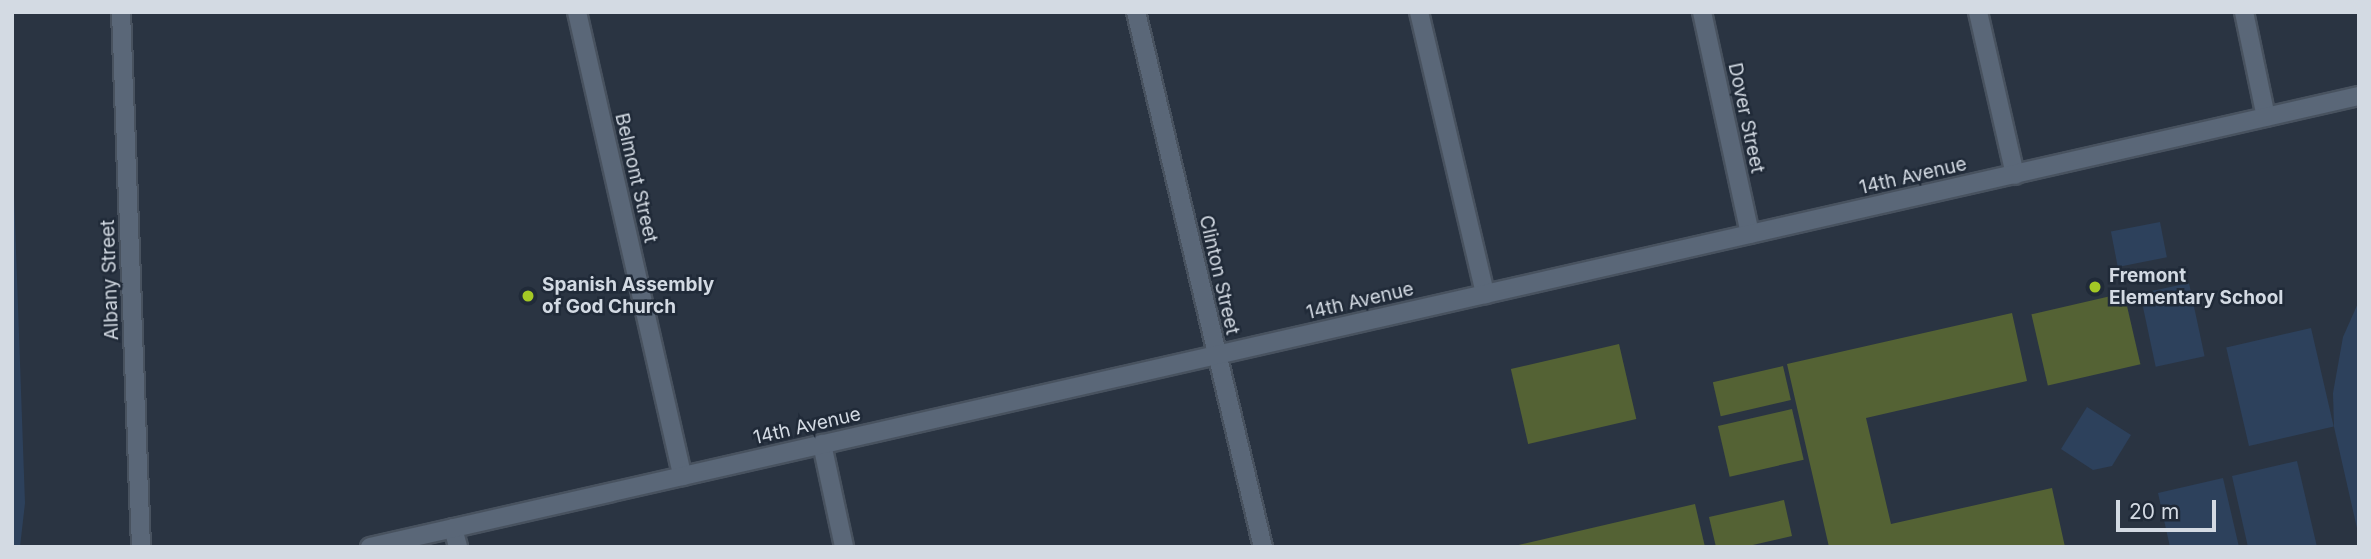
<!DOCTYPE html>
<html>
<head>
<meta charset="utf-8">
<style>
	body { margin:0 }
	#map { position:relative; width:2371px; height:559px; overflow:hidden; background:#2a3442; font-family:Inter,sans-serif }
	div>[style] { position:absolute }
	.green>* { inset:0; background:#2d415c; transform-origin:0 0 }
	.building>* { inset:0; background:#546234; transform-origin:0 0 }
	.roads { filter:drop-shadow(2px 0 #48525f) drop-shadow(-2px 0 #48525f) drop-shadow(0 2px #48525f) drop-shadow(0 -2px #48525f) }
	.minor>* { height:18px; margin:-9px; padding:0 9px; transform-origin:9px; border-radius:9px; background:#5a6778 }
	.dots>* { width:19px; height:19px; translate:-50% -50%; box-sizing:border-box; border:4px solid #202a38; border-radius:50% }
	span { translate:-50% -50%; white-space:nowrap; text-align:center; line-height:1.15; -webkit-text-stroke:5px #202a38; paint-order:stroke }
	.street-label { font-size:19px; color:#d3dae3 }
	.poi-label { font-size:19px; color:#d3dae3; font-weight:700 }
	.left { translate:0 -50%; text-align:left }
	.frame { position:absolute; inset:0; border:14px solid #d3dae3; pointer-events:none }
	.scale { position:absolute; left:2116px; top:500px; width:100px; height:32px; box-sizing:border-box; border:4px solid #d3dae3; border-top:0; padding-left:9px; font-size:21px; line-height:24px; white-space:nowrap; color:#d3dae3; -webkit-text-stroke:5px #202a38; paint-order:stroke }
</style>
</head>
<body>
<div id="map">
	<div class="green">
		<i style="clip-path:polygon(12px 138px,25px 503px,20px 547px,12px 547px)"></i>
		<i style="left:2160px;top:222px;width:36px;height:50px;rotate:79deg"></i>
		<i style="left:2189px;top:283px;width:75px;height:50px;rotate:78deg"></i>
		<i style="clip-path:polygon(2359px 301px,2359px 537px,2334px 427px,2333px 393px,2343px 337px)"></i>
		<i style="left:2311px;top:328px;width:101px;height:87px;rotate:77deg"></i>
		<i style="clip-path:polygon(2087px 407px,2131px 435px,2112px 466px,2093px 470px,2061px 449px)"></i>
		<i style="clip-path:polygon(2297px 461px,2317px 547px,2248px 547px,2232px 476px)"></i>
		<i style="clip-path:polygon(2223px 478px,2239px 547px,2170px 547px,2158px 493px)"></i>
	</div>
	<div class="building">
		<i style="left:2124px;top:293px;width:73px;height:95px;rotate:77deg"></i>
		<i style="clip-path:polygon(2012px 313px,2027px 381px,1866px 418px,1891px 524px,2052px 488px,2065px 547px,1829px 547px,1787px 364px)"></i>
		<i style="left:1619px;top:344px;width:77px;height:111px;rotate:77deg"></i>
		<i style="left:1783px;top:366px;width:35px;height:72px;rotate:77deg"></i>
		<i style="left:1792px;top:409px;width:52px;height:76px;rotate:77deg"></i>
		<i style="clip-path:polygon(1784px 500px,1792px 536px,1744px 547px,1716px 547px,1709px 517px)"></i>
		<i style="clip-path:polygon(1695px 504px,1705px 547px,1514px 547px,1514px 546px)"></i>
	</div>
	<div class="roads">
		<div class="minor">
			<i style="left:121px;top:12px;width:535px;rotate:87.86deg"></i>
			<i style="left:577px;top:12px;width:476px;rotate:77.2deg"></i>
			<i style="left:1136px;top:12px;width:550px;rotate:76.65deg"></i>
			<i style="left:1419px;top:12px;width:290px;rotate:76.8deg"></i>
			<i style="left:1702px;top:12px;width:227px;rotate:77.8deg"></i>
			<i style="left:1978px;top:12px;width:167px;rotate:77.2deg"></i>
			<i style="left:2244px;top:12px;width:107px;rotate:78.2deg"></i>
			<i style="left:822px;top:444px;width:105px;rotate:77.9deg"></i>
			<i style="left:453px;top:528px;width:20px;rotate:75deg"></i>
			<i style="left:370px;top:547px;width:2039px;rotate:-12.78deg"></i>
		</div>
	</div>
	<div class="dots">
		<i style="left:2095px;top:287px;background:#a4c825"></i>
		<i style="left:528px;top:296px;background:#a4c825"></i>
	</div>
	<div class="street-label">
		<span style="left:1746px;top:118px;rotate:78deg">Dover Street</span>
		<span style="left:1913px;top:176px;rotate:-13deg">14th Avenue</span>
		<span style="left:636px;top:178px;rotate:77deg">Belmont Street</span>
		<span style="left:1219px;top:275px;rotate:77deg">Clinton Street</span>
		<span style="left:110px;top:280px;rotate:-92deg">Albany Street</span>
		<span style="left:1360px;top:301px;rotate:-13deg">14th Avenue</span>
		<span style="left:807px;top:426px;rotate:-13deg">14th Avenue</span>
	</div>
	<div class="poi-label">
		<span class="left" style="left:2109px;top:287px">Fremont<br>Elementary School</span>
		<span class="left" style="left:542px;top:296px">Spanish Assembly<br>of God Church</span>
	</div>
	<div class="frame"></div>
	<div class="scale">20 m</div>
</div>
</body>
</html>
